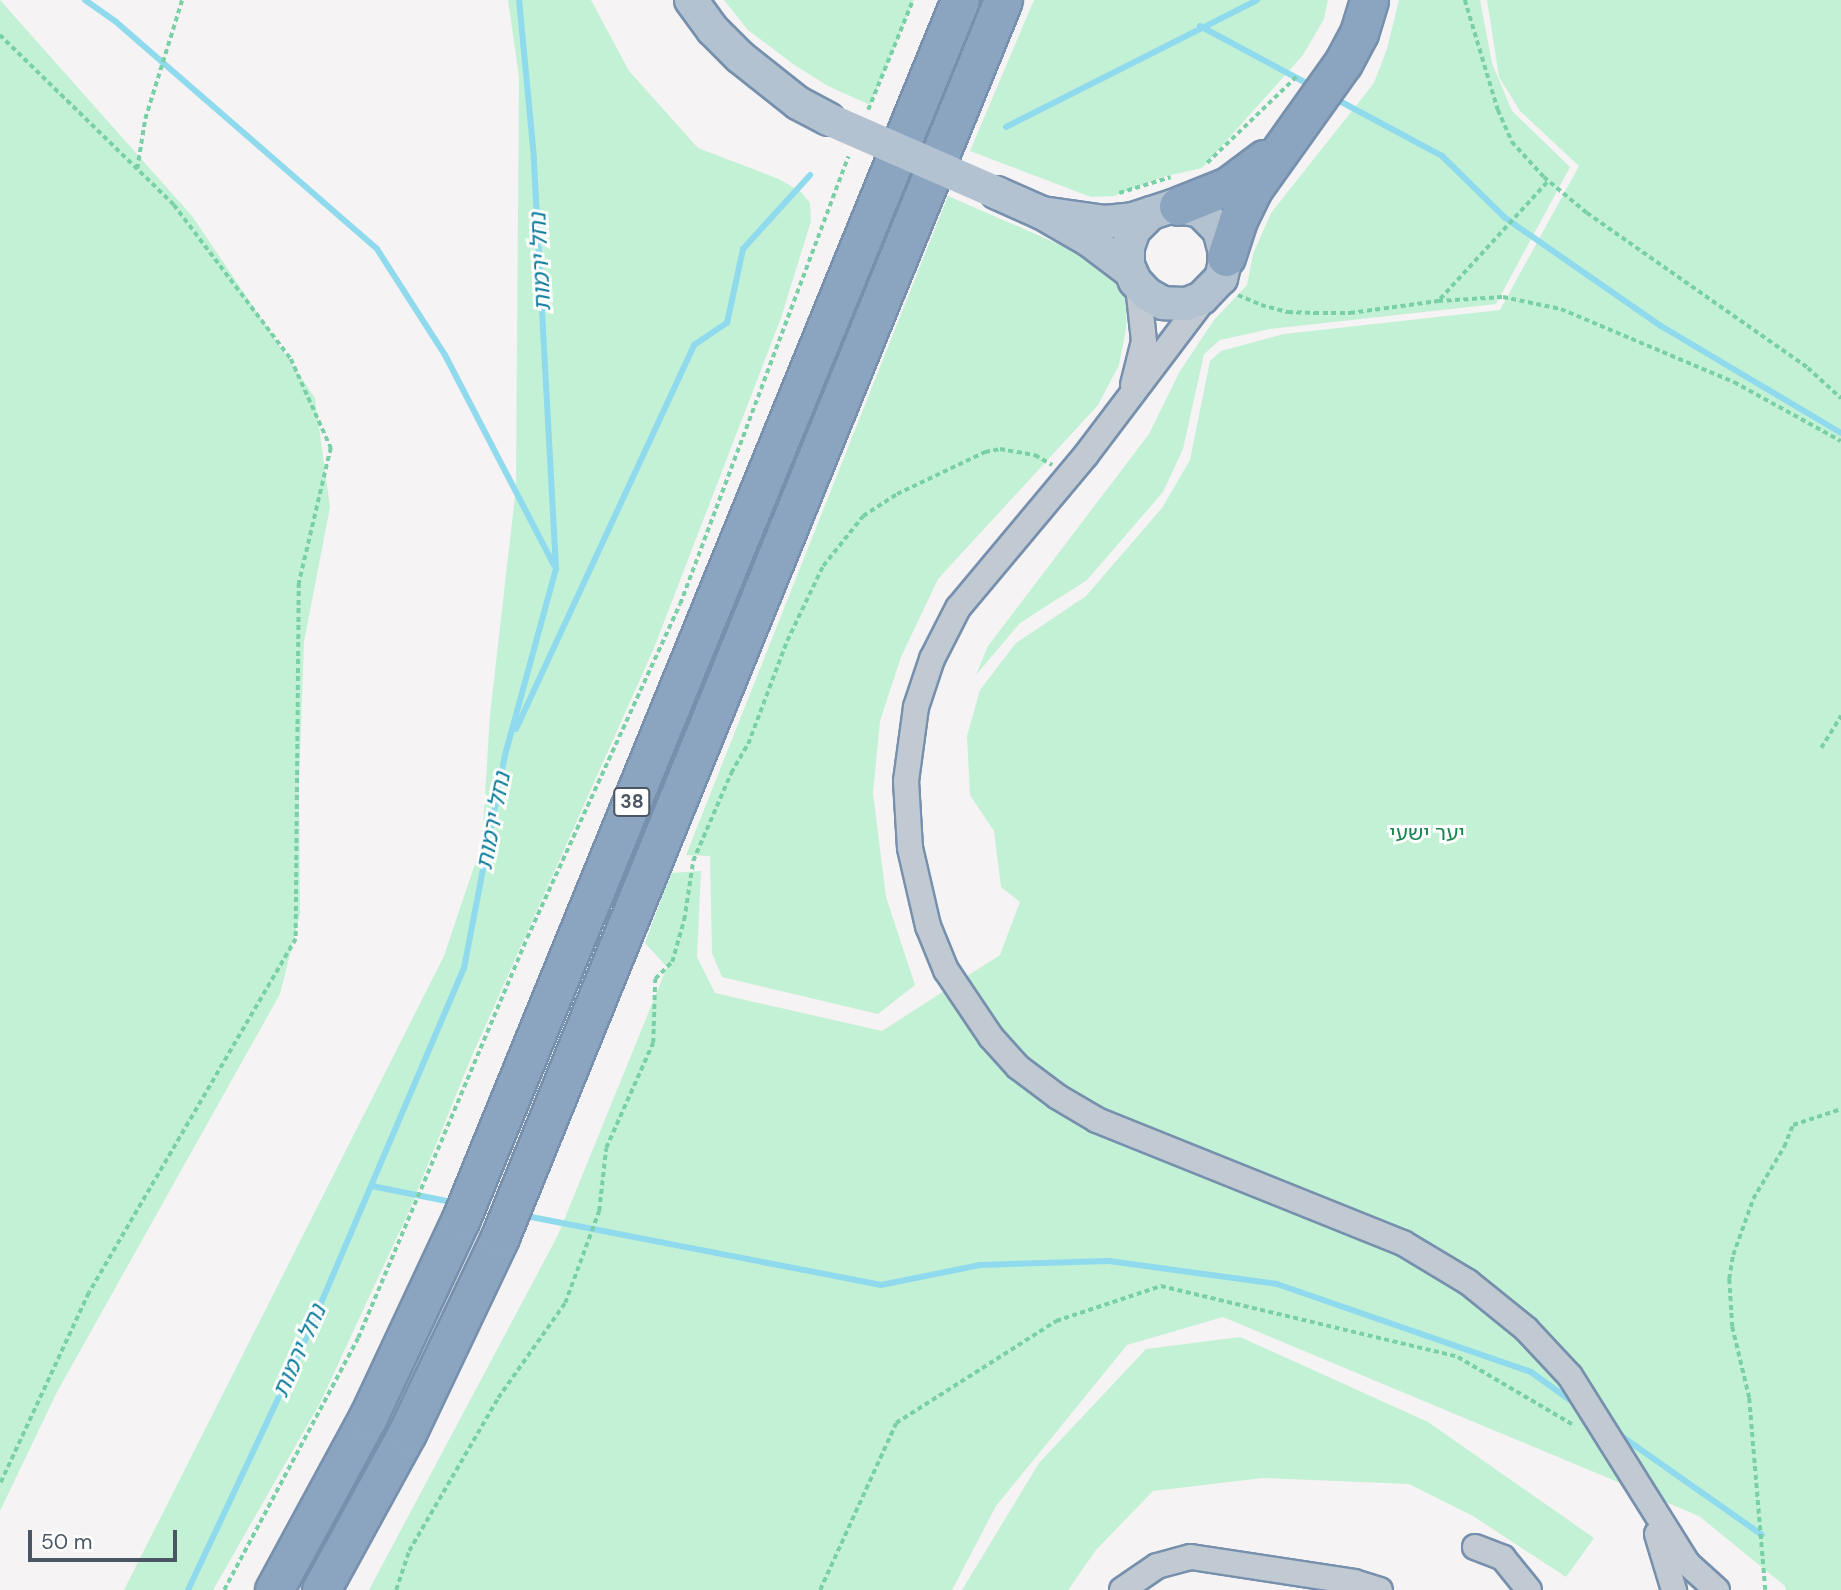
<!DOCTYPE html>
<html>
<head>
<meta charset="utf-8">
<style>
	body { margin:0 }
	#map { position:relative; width:1841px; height:1590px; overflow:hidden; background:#f5f3f3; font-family:"DM Sans","Noto Sans Hebrew",sans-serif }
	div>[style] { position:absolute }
	.green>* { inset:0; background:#c3f1d5 }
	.stream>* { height:6px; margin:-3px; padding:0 3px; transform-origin:3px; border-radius:3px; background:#90daee }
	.path>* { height:3.5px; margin-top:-1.75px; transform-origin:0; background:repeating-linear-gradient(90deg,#7ad0a6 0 5px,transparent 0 8.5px) }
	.roads { filter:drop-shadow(2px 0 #7690ad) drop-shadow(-2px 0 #7690ad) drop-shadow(0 2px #7690ad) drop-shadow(0 -2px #7690ad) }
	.minor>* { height:24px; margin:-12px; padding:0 12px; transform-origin:12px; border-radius:12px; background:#c1cad2 }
	.major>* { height:32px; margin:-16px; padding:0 16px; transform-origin:16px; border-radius:16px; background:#b3c2d1 }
	.highway>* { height:37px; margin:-18.5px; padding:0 18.5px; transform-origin:18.5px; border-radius:18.5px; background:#8ba5c1 }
	.major-bridge>* { height:32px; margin:-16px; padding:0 16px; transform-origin:16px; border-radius:16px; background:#b3c2d1 }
	span { translate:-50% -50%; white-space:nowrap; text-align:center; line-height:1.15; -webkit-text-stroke:6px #fff; paint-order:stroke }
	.shield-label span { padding:2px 5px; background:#fff; border:2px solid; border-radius:5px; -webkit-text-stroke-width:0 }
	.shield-label { font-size:19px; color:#4a5661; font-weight:700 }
	.park-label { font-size:21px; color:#17864f }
	.water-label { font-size:23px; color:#0c7c9b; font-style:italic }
	.scale { position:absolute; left:28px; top:1530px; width:149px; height:32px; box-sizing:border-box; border:4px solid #4a5661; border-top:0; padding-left:9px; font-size:21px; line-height:24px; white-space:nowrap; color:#4a5661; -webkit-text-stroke:5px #fff; paint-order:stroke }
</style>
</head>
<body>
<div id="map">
	<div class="green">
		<i style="clip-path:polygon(0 0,192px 216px,315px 398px,330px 507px,304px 642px,299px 782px,300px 914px,280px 994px,57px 1392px,0 1511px)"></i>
		<i style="clip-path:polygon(508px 0,591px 0,629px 71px,698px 148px,779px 179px,801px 192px,810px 203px,811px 221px,781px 318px,654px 648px,471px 1058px,409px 1211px,320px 1403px,213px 1590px,124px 1590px,444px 956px,482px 843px,490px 715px,516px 487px,519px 77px)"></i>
		<i style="clip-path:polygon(724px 0,914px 0,870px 105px,828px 86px,793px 64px,748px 30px)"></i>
		<i style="clip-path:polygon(1034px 0,1328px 0,1324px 19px,1303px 55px,1202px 168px,1162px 177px,1114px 196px,1091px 197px,970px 151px)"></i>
		<i style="clip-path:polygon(1399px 0,1480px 0,1492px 63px,1512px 111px,1570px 167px,1496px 304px,1270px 329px,1220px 340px,1204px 354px,1183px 449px,1163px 492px,1087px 580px,1020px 623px,976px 675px,988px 646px,1149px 434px,1180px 371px,1214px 320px,1247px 285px,1253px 254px,1271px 213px,1374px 83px,1387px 49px)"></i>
		<i style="clip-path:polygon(1487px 0,1841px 0,1841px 1590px,1786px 1590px,1785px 1586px,1699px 1516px,1223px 1317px,1127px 1345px,996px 1506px,952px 1590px,369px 1590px,558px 1235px,667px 967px,645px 943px,671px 873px,701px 871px,697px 957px,715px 993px,882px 1031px,1000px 955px,1020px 902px,1001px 887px,994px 831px,970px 795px,967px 736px,980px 690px,1016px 643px,1086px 596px,1162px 508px,1190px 460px,1210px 361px,1221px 351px,1284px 334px,1500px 310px,1579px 166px,1520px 111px,1499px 77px)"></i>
		<i style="clip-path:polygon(948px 196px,1107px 265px,1127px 296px,1126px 329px,1119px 365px,1098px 405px,938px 579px,901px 657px,880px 721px,873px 793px,886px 897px,915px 985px,878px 1014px,722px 977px,712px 953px,710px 856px,686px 855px)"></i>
		<i style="clip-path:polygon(1240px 1337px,1428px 1422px,1594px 1538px,1566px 1577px,1473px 1516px,1409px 1484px,1263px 1478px,1153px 1491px,1096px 1550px,1068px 1590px,962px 1590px,1039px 1463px,1146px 1349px)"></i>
	</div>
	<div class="stream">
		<i style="left:85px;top:0;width:37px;rotate:35deg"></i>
		<i style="left:115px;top:21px;width:347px;rotate:41deg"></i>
		<i style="left:377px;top:249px;width:126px;rotate:57.3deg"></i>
		<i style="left:445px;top:355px;width:237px;rotate:62.6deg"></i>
		<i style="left:1200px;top:26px;width:127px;rotate:28.2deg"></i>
		<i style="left:1334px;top:98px;width:123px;rotate:28.2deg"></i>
		<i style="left:1442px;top:156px;width:87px;rotate:44.5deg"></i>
		<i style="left:1504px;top:217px;width:191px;rotate:34.8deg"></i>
		<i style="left:1661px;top:326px;width:209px;rotate:30.7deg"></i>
		<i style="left:1006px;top:127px;width:281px;rotate:-26.8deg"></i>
		<i style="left:516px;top:729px;width:423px;rotate:-65.1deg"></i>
		<i style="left:694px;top:345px;width:40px;rotate:-34deg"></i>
		<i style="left:727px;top:323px;width:76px;rotate:-77.8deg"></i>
		<i style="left:743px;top:249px;width:100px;rotate:-47.8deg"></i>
		<i style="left:372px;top:1186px;width:86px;rotate:11.4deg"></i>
		<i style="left:521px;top:1215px;width:367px;rotate:11deg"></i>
		<i style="left:881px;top:1285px;width:101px;rotate:-11.4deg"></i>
		<i style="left:980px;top:1265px;width:129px;rotate:-1.8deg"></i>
		<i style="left:1109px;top:1261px;width:170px;rotate:7.8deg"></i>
		<i style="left:1277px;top:1284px;width:269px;rotate:19.1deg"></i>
		<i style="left:1531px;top:1372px;width:57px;rotate:35.7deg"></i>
		<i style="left:1617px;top:1433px;width:177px;rotate:35.1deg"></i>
		<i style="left:188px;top:1590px;width:265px;rotate:-64.8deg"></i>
		<i style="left:301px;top:1350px;width:415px;rotate:-66.9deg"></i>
		<i style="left:464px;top:968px;width:217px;rotate:-79.1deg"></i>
		<i style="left:505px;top:755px;width:193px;rotate:-74.7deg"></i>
		<i style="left:556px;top:569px;width:412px;rotate:-93.1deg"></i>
		<i style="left:534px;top:158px;width:159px;rotate:-95.4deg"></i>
	</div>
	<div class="path">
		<i style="left:1465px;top:0;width:115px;rotate:73.3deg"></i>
		<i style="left:1498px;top:110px;width:35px;rotate:66deg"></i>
		<i style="left:1512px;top:142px;width:47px;rotate:47.6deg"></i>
		<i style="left:1544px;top:177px;width:56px;rotate:39.9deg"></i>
		<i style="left:1587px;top:213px;width:270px;rotate:35deg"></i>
		<i style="left:1808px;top:368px;width:45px;rotate:42.3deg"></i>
		<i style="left:0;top:35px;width:243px;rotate:44.3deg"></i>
		<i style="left:174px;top:205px;width:193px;rotate:52.8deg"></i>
		<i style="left:291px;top:359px;width:98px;rotate:65.8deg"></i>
		<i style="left:331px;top:448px;width:139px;rotate:103.3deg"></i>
		<i style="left:299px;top:583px;width:356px;rotate:90.5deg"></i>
		<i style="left:296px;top:939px;width:410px;rotate:120.3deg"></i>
		<i style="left:89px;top:1293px;width:212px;rotate:114.9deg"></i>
		<i style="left:868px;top:110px;width:119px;rotate:-67.8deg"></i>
		<i style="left:1207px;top:163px;width:125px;rotate:-44deg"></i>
		<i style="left:137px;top:169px;width:51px;rotate:-80.9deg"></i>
		<i style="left:145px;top:119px;width:125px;rotate:-72.7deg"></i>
		<i style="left:1119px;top:193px;width:54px;rotate:-17.1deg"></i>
		<i style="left:1238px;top:295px;width:25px;rotate:23deg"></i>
		<i style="left:1261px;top:305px;width:28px;rotate:15deg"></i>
		<i style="left:1288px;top:312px;width:26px;rotate:2deg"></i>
		<i style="left:1314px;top:313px;width:36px"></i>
		<i style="left:1350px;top:313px;width:89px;rotate:-7.8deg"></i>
		<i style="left:1438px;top:301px;width:65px;rotate:-3.5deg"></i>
		<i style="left:1503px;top:297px;width:59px;rotate:11.7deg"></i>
		<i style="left:1561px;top:309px;width:188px;rotate:22.9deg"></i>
		<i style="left:1734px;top:382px;width:122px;rotate:28.9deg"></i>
		<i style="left:1440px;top:299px;width:160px;rotate:-47.5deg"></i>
		<i style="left:1821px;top:748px;width:38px;rotate:-58deg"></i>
		<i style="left:224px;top:1590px;width:285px;rotate:-62deg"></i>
		<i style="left:358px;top:1338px;width:434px;rotate:-67.1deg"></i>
		<i style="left:527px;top:938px;width:367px;rotate:-65.4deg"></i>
		<i style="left:680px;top:604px;width:478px;rotate:-69.4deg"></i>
		<i style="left:396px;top:1590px;width:41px;rotate:-71.6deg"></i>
		<i style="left:409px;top:1551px;width:177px;rotate:-59.8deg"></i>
		<i style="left:498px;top:1398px;width:116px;rotate:-54.8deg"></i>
		<i style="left:565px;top:1303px;width:98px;rotate:-69.7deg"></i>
		<i style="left:599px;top:1211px;width:63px;rotate:-83.7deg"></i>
		<i style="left:606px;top:1148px;width:115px;rotate:-65.9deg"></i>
		<i style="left:653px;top:1043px;width:64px;rotate:-88.2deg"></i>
		<i style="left:655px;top:979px;width:24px;rotate:-45deg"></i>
		<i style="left:672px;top:962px;width:44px;rotate:-74.1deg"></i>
		<i style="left:684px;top:920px;width:60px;rotate:-81.3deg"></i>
		<i style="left:693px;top:861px;width:96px;rotate:-66.6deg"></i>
		<i style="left:731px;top:773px;width:34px;rotate:-60deg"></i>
		<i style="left:748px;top:744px;width:110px;rotate:-69.3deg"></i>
		<i style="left:787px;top:641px;width:83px;rotate:-64.4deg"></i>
		<i style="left:823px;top:566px;width:64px;rotate:-51.3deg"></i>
		<i style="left:863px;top:516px;width:40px;rotate:-32.9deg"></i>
		<i style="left:897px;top:494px;width:98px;rotate:-25.5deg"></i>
		<i style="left:985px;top:452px;width:15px;rotate:-11deg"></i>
		<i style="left:1000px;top:449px;width:36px;rotate:10deg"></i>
		<i style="left:1035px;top:455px;width:20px;rotate:30deg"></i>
		<i style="left:820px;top:1590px;width:183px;rotate:-65.5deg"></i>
		<i style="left:896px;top:1423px;width:190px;rotate:-32.5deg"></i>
		<i style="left:1056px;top:1321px;width:111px;rotate:-18.4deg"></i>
		<i style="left:1161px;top:1286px;width:305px;rotate:13.4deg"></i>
		<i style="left:1458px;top:1357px;width:136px;rotate:30.5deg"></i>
		<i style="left:1765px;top:1590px;width:193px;rotate:-94.8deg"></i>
		<i style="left:1749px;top:1398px;width:73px;rotate:-103.5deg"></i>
		<i style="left:1732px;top:1327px;width:48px;rotate:-93.6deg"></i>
		<i style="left:1729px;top:1279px;width:24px;rotate:-81deg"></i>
		<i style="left:1733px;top:1255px;width:59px;rotate:-70.3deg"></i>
		<i style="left:1753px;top:1199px;width:61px;rotate:-59.2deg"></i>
		<i style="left:1784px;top:1147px;width:24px;rotate:-68deg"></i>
		<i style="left:1793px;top:1125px;width:51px;rotate:-18.4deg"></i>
	</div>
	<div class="roads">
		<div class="minor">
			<i style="left:1207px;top:295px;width:201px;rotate:127.1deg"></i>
			<i style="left:1086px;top:455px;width:199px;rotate:129.9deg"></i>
			<i style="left:958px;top:608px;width:57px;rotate:117deg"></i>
			<i style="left:932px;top:659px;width:51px;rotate:108.4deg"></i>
			<i style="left:916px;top:707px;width:75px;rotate:97.7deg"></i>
			<i style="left:906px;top:781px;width:67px;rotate:86.6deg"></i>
			<i style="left:910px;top:848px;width:80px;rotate:77deg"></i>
			<i style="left:928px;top:926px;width:48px;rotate:67.8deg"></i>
			<i style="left:946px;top:970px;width:81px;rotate:56.1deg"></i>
			<i style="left:991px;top:1037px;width:40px;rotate:48deg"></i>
			<i style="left:1018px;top:1067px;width:50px;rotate:36.9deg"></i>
			<i style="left:1058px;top:1097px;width:45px;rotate:30.5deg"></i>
			<i style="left:1097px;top:1120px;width:330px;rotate:21.9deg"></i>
			<i style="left:1403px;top:1243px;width:76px;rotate:31deg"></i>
			<i style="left:1468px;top:1282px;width:75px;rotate:39deg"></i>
			<i style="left:1526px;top:1329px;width:64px;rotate:46.9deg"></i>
			<i style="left:1570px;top:1376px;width:222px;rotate:57.9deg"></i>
			<i style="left:1688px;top:1564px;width:39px;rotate:42deg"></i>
			<i style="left:1133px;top:385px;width:45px;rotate:-76deg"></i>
			<i style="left:1144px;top:341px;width:55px;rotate:-96.2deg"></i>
			<i style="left:1657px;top:1534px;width:59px;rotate:73.1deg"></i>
			<i style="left:1475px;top:1547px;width:30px;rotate:21deg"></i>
			<i style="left:1503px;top:1558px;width:41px;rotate:50.9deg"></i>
			<i style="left:1122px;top:1590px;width:42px;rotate:-34.4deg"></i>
			<i style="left:1157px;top:1566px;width:35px;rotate:-15deg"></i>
			<i style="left:1191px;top:1557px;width:165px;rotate:8.7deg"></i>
			<i style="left:1354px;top:1582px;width:27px;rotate:17deg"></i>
		</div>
		<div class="major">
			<i style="left:691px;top:0;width:37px;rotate:54deg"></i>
			<i style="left:713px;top:30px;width:38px;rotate:45deg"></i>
			<i style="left:740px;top:57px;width:74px;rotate:38.4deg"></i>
			<i style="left:798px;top:103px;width:34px;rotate:28deg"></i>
			<i style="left:997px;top:193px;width:49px;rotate:24deg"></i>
			<i style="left:1042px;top:213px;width:54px;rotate:29.9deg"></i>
			<i style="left:1089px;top:240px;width:51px;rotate:37.1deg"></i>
			<i style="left:1042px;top:213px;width:64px;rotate:8.1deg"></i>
			<i style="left:1105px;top:222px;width:28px;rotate:-6deg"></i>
			<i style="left:1133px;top:219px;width:42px;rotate:-18deg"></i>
			<i style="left:1173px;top:206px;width:27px;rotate:10deg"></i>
			<i style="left:1200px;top:211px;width:27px;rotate:45deg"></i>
			<i style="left:1219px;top:230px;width:28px;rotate:75deg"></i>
			<i style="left:1226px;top:257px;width:22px;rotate:103deg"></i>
			<i style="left:1221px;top:278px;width:28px;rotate:134deg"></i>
			<i style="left:1202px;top:298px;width:17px;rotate:159deg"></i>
			<i style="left:1186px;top:304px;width:23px;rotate:-178deg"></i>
			<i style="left:1163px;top:303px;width:18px;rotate:-151deg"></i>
			<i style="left:1147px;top:294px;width:18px;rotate:-133deg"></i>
			<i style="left:1135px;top:281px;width:17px;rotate:-114deg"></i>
			<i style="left:1128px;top:265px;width:18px;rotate:-90deg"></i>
			<i style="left:1128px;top:247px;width:18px;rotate:-71deg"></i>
			<i style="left:1134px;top:230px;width:24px;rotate:-45deg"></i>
		</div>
		<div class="highway">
			<i style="left:1178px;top:206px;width:54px;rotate:-21.8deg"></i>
			<i style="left:1228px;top:186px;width:45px;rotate:-36.9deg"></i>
			<i style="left:1226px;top:257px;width:39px;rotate:-72deg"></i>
			<i style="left:1238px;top:220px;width:34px;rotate:-64deg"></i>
			<i style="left:1253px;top:189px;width:155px;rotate:-54.5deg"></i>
			<i style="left:1343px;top:63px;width:34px;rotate:-62deg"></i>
			<i style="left:1359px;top:33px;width:34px;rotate:-73deg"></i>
			<i style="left:274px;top:1590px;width:197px;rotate:-61.5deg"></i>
			<i style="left:368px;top:1417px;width:217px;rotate:-64.9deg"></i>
			<i style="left:460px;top:1221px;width:1319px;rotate:-67.73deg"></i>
			<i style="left:321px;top:1590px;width:179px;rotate:-61.3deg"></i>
			<i style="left:407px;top:1433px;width:217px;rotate:-64.6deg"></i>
			<i style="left:500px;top:1237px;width:1335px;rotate:-67.87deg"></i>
		</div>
	</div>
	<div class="major-bridge">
		<i style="left:828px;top:119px;width:184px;rotate:23.6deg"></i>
	</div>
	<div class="shield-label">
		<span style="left:632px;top:802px">38</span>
	</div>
	<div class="park-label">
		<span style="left:1427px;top:833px">יער ישעי</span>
	</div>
	<div class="water-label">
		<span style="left:540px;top:262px;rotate:-93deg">נחל ירמות</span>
		<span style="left:493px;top:821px;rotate:-79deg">נחל ירמות</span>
		<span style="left:299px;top:1351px;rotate:-66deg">נחל ירמות</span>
	</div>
	<div class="scale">50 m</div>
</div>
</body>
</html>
